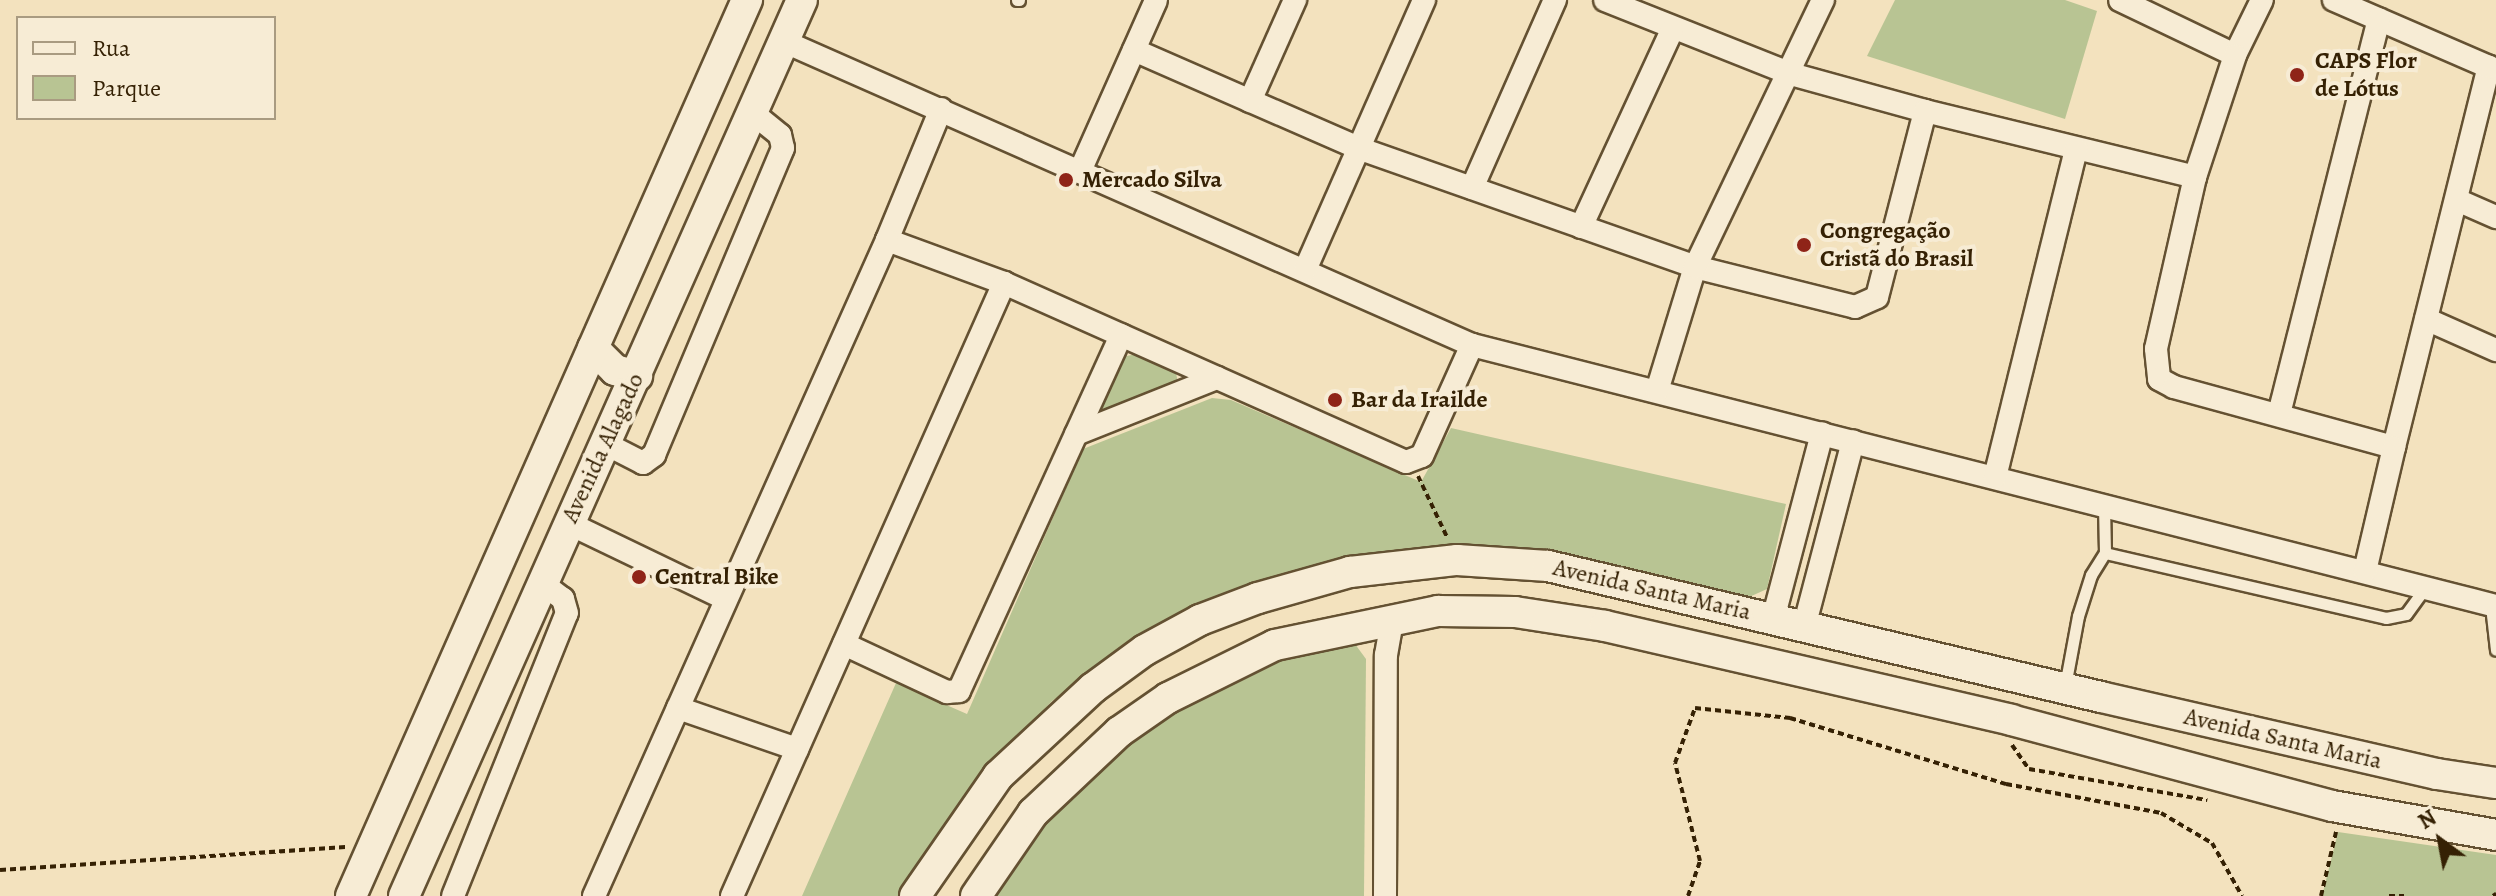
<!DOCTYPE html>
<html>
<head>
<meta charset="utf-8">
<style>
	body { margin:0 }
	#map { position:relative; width:2496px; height:896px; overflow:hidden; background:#f3e2be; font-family:Alegreya,serif }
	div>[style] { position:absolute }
	.green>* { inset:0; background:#b8c493 }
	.path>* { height:4px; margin-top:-2px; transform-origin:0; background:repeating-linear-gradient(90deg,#352104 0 6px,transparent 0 10px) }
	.roads { filter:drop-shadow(2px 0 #645132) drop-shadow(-2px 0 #645132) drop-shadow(0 2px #645132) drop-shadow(0 -2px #645132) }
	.lane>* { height:11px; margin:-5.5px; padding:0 5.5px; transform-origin:5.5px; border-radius:5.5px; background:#f7ecd5 }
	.street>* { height:22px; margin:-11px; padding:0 11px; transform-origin:11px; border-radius:11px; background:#f7ecd5 }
	.secondary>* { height:30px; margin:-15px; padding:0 15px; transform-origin:15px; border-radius:15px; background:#f7ecd5 }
	.dots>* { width:22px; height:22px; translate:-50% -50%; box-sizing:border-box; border:4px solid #f7ecd5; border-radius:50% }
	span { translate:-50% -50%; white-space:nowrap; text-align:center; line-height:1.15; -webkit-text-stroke:8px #f7ecd5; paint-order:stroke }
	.poi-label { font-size:24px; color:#352104; font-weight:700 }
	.left { translate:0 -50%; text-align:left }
	.street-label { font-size:24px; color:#352104 }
	.legend { position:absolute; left:16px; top:16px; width:260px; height:104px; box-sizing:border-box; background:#f7ecd5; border:2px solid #a99b81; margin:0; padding:10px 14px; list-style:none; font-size:24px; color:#352104 }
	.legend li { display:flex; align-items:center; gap:16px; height:40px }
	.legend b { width:40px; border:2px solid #a99b81 }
	.north { position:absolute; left:2400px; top:800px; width:80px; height:80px; -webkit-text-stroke:6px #f7ecd5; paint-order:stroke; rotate:328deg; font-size:22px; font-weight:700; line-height:32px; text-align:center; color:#352104 }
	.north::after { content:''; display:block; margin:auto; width:28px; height:36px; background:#352104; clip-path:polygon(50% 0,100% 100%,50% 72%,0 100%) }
</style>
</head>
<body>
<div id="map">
	<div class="green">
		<i style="clip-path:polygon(1895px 0,2065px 0,2097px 11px,2065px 119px,1867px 56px)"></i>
		<i style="clip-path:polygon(1137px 354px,1176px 373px,1178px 383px,1102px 411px,1098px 407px,1121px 357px)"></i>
		<i style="clip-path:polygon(1212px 398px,1231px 400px,1421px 482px,1451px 428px,1786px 504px,1767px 589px,1747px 598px,1612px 565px,1472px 549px,1153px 629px,1052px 701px,1000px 756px,905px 896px,802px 896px,896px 683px,967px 714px,1083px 449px)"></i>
		<i style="clip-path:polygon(1352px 640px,1366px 659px,1364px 896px,986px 896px,1038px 820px,1125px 738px,1278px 653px)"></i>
		<i style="clip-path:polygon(2338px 832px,2496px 855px,2496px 896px,2322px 896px)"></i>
	</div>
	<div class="path">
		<i style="left:1418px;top:476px;width:68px;rotate:64.6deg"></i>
		<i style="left:2012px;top:745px;width:29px;rotate:55deg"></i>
		<i style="left:2029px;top:769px;width:181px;rotate:9.9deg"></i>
		<i style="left:0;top:870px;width:346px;rotate:-3.8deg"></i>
		<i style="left:1688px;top:896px;width:37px;rotate:-71deg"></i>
		<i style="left:1700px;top:861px;width:101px;rotate:-104.3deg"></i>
		<i style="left:1675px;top:763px;width:59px;rotate:-70deg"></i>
		<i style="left:1695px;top:708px;width:96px;rotate:6deg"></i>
		<i style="left:1790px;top:718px;width:226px;rotate:17deg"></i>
		<i style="left:2006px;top:784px;width:158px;rotate:10.6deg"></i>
		<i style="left:2161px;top:813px;width:59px;rotate:30.5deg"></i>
		<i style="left:2212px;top:843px;width:61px;rotate:60.5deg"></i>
		<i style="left:2321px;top:896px;width:66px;rotate:-76.8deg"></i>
		<i style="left:2389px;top:896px;width:15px"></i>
		<i style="left:2493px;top:896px;width:4px;rotate:-34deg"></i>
	</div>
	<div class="roads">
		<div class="lane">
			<i style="left:1017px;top:0;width:2px"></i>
			<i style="left:2104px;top:505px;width:48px;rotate:88.8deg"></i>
			<i style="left:2105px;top:553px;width:288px;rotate:13deg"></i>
			<i style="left:2386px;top:618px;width:20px;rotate:-11deg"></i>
			<i style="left:2406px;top:614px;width:32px;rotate:-54deg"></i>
			<i style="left:2491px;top:606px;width:44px;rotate:83.5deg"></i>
			<i style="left:2065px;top:686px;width:71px;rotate:-79.5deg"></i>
			<i style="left:2078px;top:616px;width:43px;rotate:-72.4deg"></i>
			<i style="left:2091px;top:575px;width:26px;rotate:-58deg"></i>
		</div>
		<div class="street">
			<i style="left:2120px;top:0;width:127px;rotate:25.6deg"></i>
			<i style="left:2235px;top:55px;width:61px;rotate:-63.9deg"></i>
			<i style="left:783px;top:41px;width:753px;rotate:23.81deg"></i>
			<i style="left:1472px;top:345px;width:1057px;rotate:14.3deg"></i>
			<i style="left:1134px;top:50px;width:244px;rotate:23.6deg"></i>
			<i style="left:1358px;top:148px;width:357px;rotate:19.4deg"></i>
			<i style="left:1695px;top:267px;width:165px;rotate:14deg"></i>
			<i style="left:1855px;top:307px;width:24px;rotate:-24deg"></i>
			<i style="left:1877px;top:297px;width:192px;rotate:-75.5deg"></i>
			<i style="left:1925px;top:111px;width:139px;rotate:-164.6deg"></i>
			<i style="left:1791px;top:74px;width:200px;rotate:-158.3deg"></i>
			<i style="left:1250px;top:101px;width:111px;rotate:-66deg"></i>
			<i style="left:941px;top:109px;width:142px;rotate:112.4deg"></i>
			<i style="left:887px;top:240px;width:125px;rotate:20.2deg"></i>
			<i style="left:1004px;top:283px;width:440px;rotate:24deg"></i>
			<i style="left:1406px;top:462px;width:17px;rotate:-21deg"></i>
			<i style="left:1422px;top:456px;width:122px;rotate:-65.8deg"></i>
			<i style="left:1925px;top:111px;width:278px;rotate:13.7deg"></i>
			<i style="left:2195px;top:177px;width:128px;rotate:-71.8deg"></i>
			<i style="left:1080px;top:171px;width:187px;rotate:-66deg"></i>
			<i style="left:2195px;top:177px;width:176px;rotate:102.8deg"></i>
			<i style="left:2156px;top:349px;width:30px;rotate:84deg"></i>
			<i style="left:2159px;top:379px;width:17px;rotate:28deg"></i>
			<i style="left:2174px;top:387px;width:228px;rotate:15.3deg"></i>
			<i style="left:2394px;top:447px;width:392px;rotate:-76deg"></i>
			<i style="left:2489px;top:67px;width:169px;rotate:-156.6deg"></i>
			<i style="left:1472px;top:188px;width:206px;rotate:-66.2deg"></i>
			<i style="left:2457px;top:200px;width:43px;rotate:23.6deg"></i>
			<i style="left:1581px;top:227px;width:217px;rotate:-65.2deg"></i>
			<i style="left:1305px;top:270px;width:295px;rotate:-66.2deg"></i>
			<i style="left:2426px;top:319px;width:77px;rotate:23.9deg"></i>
			<i style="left:1657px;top:391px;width:130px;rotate:-73deg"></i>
			<i style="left:1695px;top:267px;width:296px;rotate:-64.4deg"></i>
			<i style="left:2279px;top:414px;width:407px;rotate:-75.8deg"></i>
			<i style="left:1076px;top:434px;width:152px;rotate:-21.7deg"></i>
			<i style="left:604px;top:443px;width:44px;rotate:27.1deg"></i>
			<i style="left:643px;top:463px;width:14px;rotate:-36deg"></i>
			<i style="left:654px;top:455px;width:333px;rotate:-67.2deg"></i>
			<i style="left:783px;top:148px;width:13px;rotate:-103deg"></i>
			<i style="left:780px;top:135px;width:36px;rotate:-141deg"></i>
			<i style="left:1995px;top:477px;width:338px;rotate:-76.1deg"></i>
			<i style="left:568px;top:523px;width:175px;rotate:25.7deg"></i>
			<i style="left:2365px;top:571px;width:127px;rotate:-76.8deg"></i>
			<i style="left:1773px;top:619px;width:192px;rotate:-75.2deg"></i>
			<i style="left:1804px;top:627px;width:192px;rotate:-75.2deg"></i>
			<i style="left:844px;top:644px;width:114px;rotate:25deg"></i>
			<i style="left:947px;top:692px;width:12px;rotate:-5deg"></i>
			<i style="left:959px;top:691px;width:391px;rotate:-65.5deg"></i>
			<i style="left:678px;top:708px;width:126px;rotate:19deg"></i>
			<i style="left:453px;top:896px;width:305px;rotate:-68.1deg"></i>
			<i style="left:567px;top:613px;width:15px;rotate:-106deg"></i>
			<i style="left:563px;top:599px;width:26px;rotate:-143deg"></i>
			<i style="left:594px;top:896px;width:718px;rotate:-65.93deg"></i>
			<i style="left:732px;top:896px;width:671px;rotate:-66.07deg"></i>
			<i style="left:1385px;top:896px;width:241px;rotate:-89.8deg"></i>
			<i style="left:1386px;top:655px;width:36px;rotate:-80deg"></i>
		</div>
		<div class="secondary">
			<i style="left:593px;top:348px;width:31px;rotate:45deg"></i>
			<i style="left:615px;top:370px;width:23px;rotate:15deg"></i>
			<i style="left:351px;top:896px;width:980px;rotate:-66.16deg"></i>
			<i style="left:404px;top:896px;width:980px;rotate:-66.05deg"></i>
			<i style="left:915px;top:896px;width:146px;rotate:-55.3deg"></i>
			<i style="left:998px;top:776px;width:129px;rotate:-42.8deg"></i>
			<i style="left:1093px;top:688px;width:64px;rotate:-36.2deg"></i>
			<i style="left:1145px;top:650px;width:63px;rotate:-28.6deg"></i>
			<i style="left:1200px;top:620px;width:62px;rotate:-20.8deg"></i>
			<i style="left:1258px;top:598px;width:96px;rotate:-15.8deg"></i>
			<i style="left:1350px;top:572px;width:108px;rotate:-6.4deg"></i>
			<i style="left:1457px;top:560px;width:91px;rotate:3.8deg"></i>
			<i style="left:1548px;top:566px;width:568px;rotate:13.33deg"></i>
			<i style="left:2101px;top:697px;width:345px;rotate:12.9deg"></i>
			<i style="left:2437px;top:774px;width:60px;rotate:8.7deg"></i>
			<i style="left:976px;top:896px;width:101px;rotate:-55.5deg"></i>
			<i style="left:1033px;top:813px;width:118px;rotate:-43.3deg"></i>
			<i style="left:1119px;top:732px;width:60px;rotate:-34.8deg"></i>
			<i style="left:1168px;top:698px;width:119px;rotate:-26.4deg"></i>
			<i style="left:1275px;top:645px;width:167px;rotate:-11.8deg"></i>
			<i style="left:1438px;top:611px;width:77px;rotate:0.7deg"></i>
			<i style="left:1515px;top:612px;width:91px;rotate:8.8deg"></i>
			<i style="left:1605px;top:626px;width:417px;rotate:13deg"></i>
			<i style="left:2011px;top:720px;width:332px;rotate:15deg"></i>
			<i style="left:2332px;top:806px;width:167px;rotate:10deg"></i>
		</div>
	</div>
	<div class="dots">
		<i style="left:2297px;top:75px;background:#8f2418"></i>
		<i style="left:1066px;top:180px;background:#8f2418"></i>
		<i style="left:1804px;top:245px;background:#8f2418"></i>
		<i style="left:1335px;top:400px;background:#8f2418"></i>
		<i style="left:639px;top:577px;background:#8f2418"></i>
	</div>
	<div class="poi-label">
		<span class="left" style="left:2315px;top:75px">CAPS Flor<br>de Lótus</span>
		<span class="left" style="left:1082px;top:180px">Mercado Silva</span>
		<span class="left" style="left:1820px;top:245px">Congregação<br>Cristã do Brasil</span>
		<span class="left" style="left:1351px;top:400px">Bar da Irailde</span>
		<span class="left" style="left:655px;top:577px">Central Bike</span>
	</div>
	<div class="street-label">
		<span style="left:603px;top:448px;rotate:-65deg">Avenida Alagado</span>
		<span style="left:1652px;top:590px;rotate:13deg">Avenida Santa Maria</span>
		<span style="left:2283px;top:739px;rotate:13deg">Avenida Santa Maria</span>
	</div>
	<ul class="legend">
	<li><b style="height:10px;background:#f7ecd5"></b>Rua</li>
	<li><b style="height:22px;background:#b8c493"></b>Parque</li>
	</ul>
	<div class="north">N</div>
</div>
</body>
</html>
